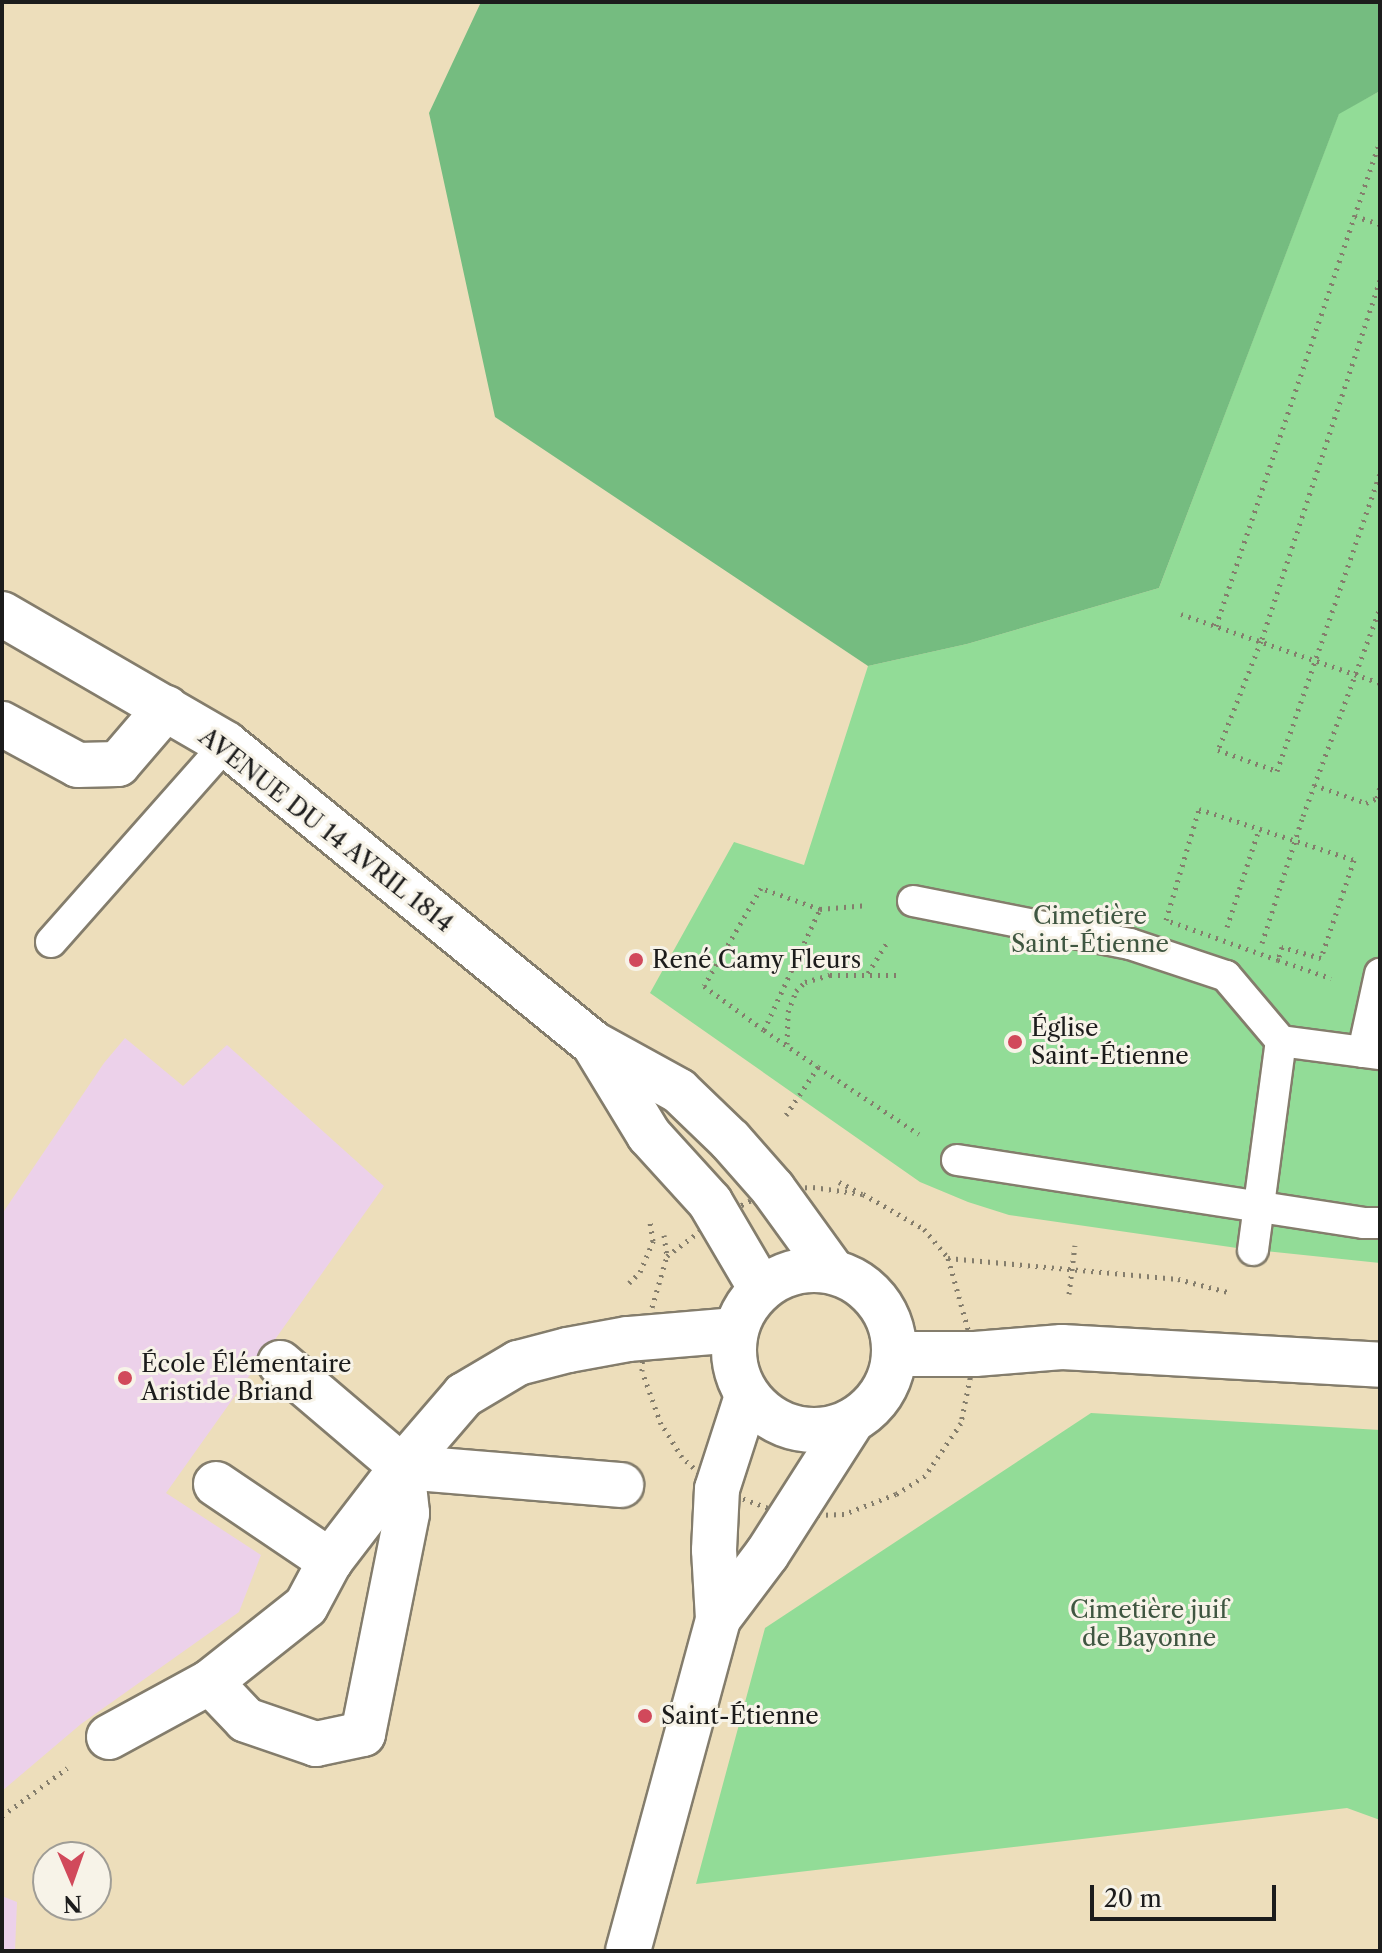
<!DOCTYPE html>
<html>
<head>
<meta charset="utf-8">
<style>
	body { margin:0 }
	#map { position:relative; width:1382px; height:1953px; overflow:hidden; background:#eddebb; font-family:"Libre Caslon Text",serif }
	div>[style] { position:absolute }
	.built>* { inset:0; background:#ecd1ea }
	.green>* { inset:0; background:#92dc97 }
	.forest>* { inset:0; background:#75bc80 }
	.path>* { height:5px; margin-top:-2.5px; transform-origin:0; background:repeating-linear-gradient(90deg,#847d6c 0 2px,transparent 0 8px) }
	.roads { filter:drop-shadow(2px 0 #847d6c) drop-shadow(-2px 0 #847d6c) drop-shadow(0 2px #847d6c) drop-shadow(0 -2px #847d6c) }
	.lane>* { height:30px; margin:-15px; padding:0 15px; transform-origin:15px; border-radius:15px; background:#fff }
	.street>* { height:44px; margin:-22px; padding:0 22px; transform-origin:22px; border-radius:22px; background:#fff }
	.primary>* { height:44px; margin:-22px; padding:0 22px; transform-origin:22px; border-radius:22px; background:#fff }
	.primary>.ring { margin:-22px; padding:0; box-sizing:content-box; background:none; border:44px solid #fff; border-radius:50% }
	.dots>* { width:22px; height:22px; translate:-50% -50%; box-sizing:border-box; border:4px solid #f7f3e8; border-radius:50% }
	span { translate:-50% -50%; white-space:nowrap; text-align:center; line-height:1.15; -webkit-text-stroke:6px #f7f3e8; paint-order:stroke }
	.street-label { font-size:24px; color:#1c1c1c }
	.park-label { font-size:24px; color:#3f5641 }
	.poi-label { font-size:24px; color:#1c1c1c }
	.left { translate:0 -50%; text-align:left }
	.frame { position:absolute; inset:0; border:4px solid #1c1c1c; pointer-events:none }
	.north { position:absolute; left:32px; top:1841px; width:80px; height:80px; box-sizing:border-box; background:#f7f3e8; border:2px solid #9f9d96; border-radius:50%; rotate:178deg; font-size:22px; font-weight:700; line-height:32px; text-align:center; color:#1c1c1c }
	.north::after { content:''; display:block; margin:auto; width:28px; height:36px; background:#d1495b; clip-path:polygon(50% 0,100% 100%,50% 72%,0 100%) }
	.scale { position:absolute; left:1090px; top:1885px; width:186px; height:36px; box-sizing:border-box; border:4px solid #1c1c1c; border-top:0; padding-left:10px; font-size:24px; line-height:28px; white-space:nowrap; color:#1c1c1c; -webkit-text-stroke:6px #f7f3e8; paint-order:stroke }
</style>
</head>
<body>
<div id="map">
	<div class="built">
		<i style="clip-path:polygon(125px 1038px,183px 1086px,227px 1045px,384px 1186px,166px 1493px,261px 1555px,239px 1612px,81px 1724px,2px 1791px,2px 1214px,104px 1063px)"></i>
		<i style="clip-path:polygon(2px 1896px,17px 1902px,15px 1951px,2px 1951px)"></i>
	</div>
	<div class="green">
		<i style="clip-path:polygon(1380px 91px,1380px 1263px,1237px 1248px,1009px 1215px,968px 1202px,920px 1182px,650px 993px,734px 842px,804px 865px,868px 666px,967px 644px,1159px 588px,1339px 113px)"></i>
		<i style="clip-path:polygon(1091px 1413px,1380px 1430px,1380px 1820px,1347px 1808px,696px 1884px,765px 1628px)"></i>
	</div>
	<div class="forest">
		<i style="clip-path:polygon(481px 2px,1380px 2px,1380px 91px,1339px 114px,1159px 588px,967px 644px,868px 666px,495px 417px,429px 113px)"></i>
	</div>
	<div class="path">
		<i style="left:1355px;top:216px;width:26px;rotate:18deg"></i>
		<i style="left:1380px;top:280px;width:380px;rotate:108.2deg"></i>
		<i style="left:1261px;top:641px;width:117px;rotate:111.5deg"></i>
		<i style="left:1218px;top:750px;width:63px;rotate:19.6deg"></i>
		<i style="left:1277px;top:771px;width:315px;rotate:-70.9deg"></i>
		<i style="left:1181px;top:614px;width:211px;rotate:19.1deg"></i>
		<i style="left:1216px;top:626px;width:512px;rotate:-71.32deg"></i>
		<i style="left:1314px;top:785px;width:55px;rotate:19.1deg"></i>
		<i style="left:1366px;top:803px;width:12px;rotate:-24deg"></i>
		<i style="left:1377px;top:798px;width:11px;rotate:-75deg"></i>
		<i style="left:1199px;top:809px;width:163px;rotate:18.2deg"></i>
		<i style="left:1354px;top:860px;width:103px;rotate:108.6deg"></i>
		<i style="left:1321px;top:958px;width:41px;rotate:-164.2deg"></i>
		<i style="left:1282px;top:947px;width:14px;rotate:107deg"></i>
		<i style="left:1278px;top:960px;width:119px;rotate:-160.3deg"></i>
		<i style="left:1166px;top:920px;width:116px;rotate:-73.4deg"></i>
		<i style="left:820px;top:909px;width:48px;rotate:-4.8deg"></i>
		<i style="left:1227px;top:927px;width:103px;rotate:-71.9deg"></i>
		<i style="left:1262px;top:943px;width:133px;rotate:-72.1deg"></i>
		<i style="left:1303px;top:816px;width:222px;rotate:-69.7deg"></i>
		<i style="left:1278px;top:960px;width:56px;rotate:18.8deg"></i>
		<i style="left:868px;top:973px;width:38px;rotate:-58deg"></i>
		<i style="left:764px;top:1030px;width:133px;rotate:-65.2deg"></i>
		<i style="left:820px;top:909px;width:63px;rotate:-160.4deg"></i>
		<i style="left:761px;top:888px;width:113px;rotate:120.2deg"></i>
		<i style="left:704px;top:986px;width:74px;rotate:36.3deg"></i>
		<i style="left:764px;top:1030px;width:65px;rotate:34.4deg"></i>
		<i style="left:818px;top:1067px;width:121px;rotate:33.6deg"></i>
		<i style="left:787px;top:1044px;width:32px;rotate:-88deg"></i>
		<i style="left:788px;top:1012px;width:22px;rotate:-69deg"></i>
		<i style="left:796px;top:991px;width:13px;rotate:-45deg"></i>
		<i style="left:805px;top:982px;width:26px;rotate:-16deg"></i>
		<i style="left:830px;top:975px;width:70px"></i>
		<i style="left:786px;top:1115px;width:58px;rotate:-56.3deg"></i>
		<i style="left:839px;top:1182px;width:22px;rotate:27deg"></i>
		<i style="left:813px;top:1187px;width:50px;rotate:8deg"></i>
		<i style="left:863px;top:1194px;width:70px;rotate:29.8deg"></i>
		<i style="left:924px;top:1229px;width:38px;rotate:50deg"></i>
		<i style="left:948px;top:1258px;width:100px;rotate:74.3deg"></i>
		<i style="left:975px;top:1354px;width:70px;rotate:101.5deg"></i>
		<i style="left:961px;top:1423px;width:64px;rotate:124.2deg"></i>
		<i style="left:925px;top:1476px;width:34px;rotate:148deg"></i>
		<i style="left:896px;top:1494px;width:56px;rotate:159deg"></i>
		<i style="left:844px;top:1514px;width:54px;rotate:177.9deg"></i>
		<i style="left:790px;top:1516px;width:78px;rotate:-159.7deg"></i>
		<i style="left:717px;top:1489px;width:47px;rotate:-137.6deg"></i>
		<i style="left:682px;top:1457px;width:39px;rotate:-122deg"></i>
		<i style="left:661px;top:1424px;width:56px;rotate:-109.7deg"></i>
		<i style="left:642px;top:1371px;width:33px;rotate:-88deg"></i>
		<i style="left:643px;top:1338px;width:85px;rotate:-73.7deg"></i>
		<i style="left:667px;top:1256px;width:66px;rotate:-37deg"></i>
		<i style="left:720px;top:1216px;width:59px;rotate:-27deg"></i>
		<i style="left:773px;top:1189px;width:40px;rotate:-2.9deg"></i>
		<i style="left:664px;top:1235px;width:21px;rotate:82deg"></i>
		<i style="left:948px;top:1258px;width:231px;rotate:5.2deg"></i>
		<i style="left:1178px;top:1279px;width:52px;rotate:14.6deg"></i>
		<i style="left:629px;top:1283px;width:16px;rotate:-45deg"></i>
		<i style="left:640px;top:1272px;width:34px;rotate:-67deg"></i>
		<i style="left:653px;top:1241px;width:20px;rotate:-99deg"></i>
		<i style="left:1069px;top:1294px;width:49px;rotate:-83deg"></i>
		<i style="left:2px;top:1816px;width:81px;rotate:-36.4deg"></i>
	</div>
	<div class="roads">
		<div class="lane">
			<i style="left:913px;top:901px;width:221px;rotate:11.2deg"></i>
			<i style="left:1130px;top:944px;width:101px;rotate:18.4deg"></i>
			<i style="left:1226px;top:976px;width:85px;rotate:49.8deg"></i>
			<i style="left:51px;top:942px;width:264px;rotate:-48.5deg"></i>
			<i style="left:1363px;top:1052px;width:80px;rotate:-77.7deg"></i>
			<i style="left:957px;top:1160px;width:411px;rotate:8.8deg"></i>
			<i style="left:1363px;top:1223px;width:17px"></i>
			<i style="left:1253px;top:1250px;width:211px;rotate:-82.4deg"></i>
			<i style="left:1281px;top:1041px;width:100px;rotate:7.5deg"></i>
		</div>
		<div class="street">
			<i style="left:2px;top:724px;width:86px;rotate:28.3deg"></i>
			<i style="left:78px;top:765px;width:40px;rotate:-1.4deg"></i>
			<i style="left:118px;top:764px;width:74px;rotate:-49.4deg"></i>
			<i style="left:280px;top:1363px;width:160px;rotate:40.4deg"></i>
			<i style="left:402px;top:1467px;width:220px;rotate:4.7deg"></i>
			<i style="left:216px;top:1484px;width:138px;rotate:34deg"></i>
			<i style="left:718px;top:1619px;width:69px;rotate:-93.3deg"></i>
			<i style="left:714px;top:1550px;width:61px;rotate:-87.2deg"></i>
			<i style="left:717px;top:1489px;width:98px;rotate:-72.1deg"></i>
			<i style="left:210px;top:1682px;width:52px;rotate:46.5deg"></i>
			<i style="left:246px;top:1720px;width:74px;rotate:18.9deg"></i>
			<i style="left:316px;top:1744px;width:48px;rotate:-12deg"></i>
			<i style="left:363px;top:1734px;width:225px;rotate:-78.7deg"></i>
			<i style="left:407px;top:1513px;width:46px;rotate:-96.2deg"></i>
			<i style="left:109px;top:1737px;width:115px;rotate:-28.6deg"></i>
			<i style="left:210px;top:1682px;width:122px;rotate:-38.4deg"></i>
			<i style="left:306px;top:1606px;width:51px;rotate:-61.9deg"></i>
			<i style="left:330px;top:1561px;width:118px;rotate:-52.5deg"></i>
			<i style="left:402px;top:1467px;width:95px;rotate:-49.3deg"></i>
			<i style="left:464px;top:1395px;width:63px;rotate:-30.7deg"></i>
			<i style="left:518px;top:1363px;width:52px;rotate:-14.6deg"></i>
			<i style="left:568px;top:1350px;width:61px;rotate:-10.4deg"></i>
			<i style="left:628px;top:1339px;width:107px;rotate:-4.8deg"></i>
			<i style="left:628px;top:1951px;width:344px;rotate:-74.8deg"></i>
			<i style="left:718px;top:1619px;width:81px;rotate:-53deg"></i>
			<i style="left:767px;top:1554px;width:158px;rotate:-57.4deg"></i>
		</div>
		<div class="primary">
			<i style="left:2px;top:614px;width:259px;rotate:30.1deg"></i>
			<i style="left:226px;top:744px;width:475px;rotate:39.2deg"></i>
			<i style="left:594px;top:1044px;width:97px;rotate:28.9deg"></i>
			<i style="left:679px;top:1091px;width:71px;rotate:43.9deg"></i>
			<i style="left:730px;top:1140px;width:65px;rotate:48.7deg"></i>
			<i style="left:773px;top:1189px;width:102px;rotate:54.1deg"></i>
			<i style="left:595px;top:1046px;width:104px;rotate:58.8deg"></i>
			<i style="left:649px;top:1135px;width:91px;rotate:47.7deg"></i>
			<i style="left:710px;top:1202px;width:101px;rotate:59.6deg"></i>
			<i class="ring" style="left:734px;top:1270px;width:116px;height:116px"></i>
			<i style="left:895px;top:1354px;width:80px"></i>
			<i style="left:975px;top:1354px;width:87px;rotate:-4.6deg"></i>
			<i style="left:1062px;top:1347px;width:319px;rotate:3.2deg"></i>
		</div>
	</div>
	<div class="dots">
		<i style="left:636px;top:960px;background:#d1495b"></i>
		<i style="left:1015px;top:1042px;background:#d1495b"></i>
		<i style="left:125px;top:1378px;background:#d1495b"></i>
		<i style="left:645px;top:1716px;background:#d1495b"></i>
	</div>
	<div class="street-label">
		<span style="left:326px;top:830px;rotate:38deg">AVENUE DU 14 AVRIL 1814</span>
	</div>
	<div class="park-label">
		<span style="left:1090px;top:930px">Cimetière<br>Saint-Étienne</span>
		<span style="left:1149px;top:1624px">Cimetière juif<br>de Bayonne</span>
	</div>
	<div class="poi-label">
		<span class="left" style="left:652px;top:960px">René Camy Fleurs</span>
		<span class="left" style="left:1031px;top:1042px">Église<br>Saint-Étienne</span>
		<span class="left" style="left:141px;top:1378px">École Élémentaire<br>Aristide Briand</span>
		<span class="left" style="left:661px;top:1716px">Saint-Étienne</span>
	</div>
	<div class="frame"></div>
	<div class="north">N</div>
	<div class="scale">20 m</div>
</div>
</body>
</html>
